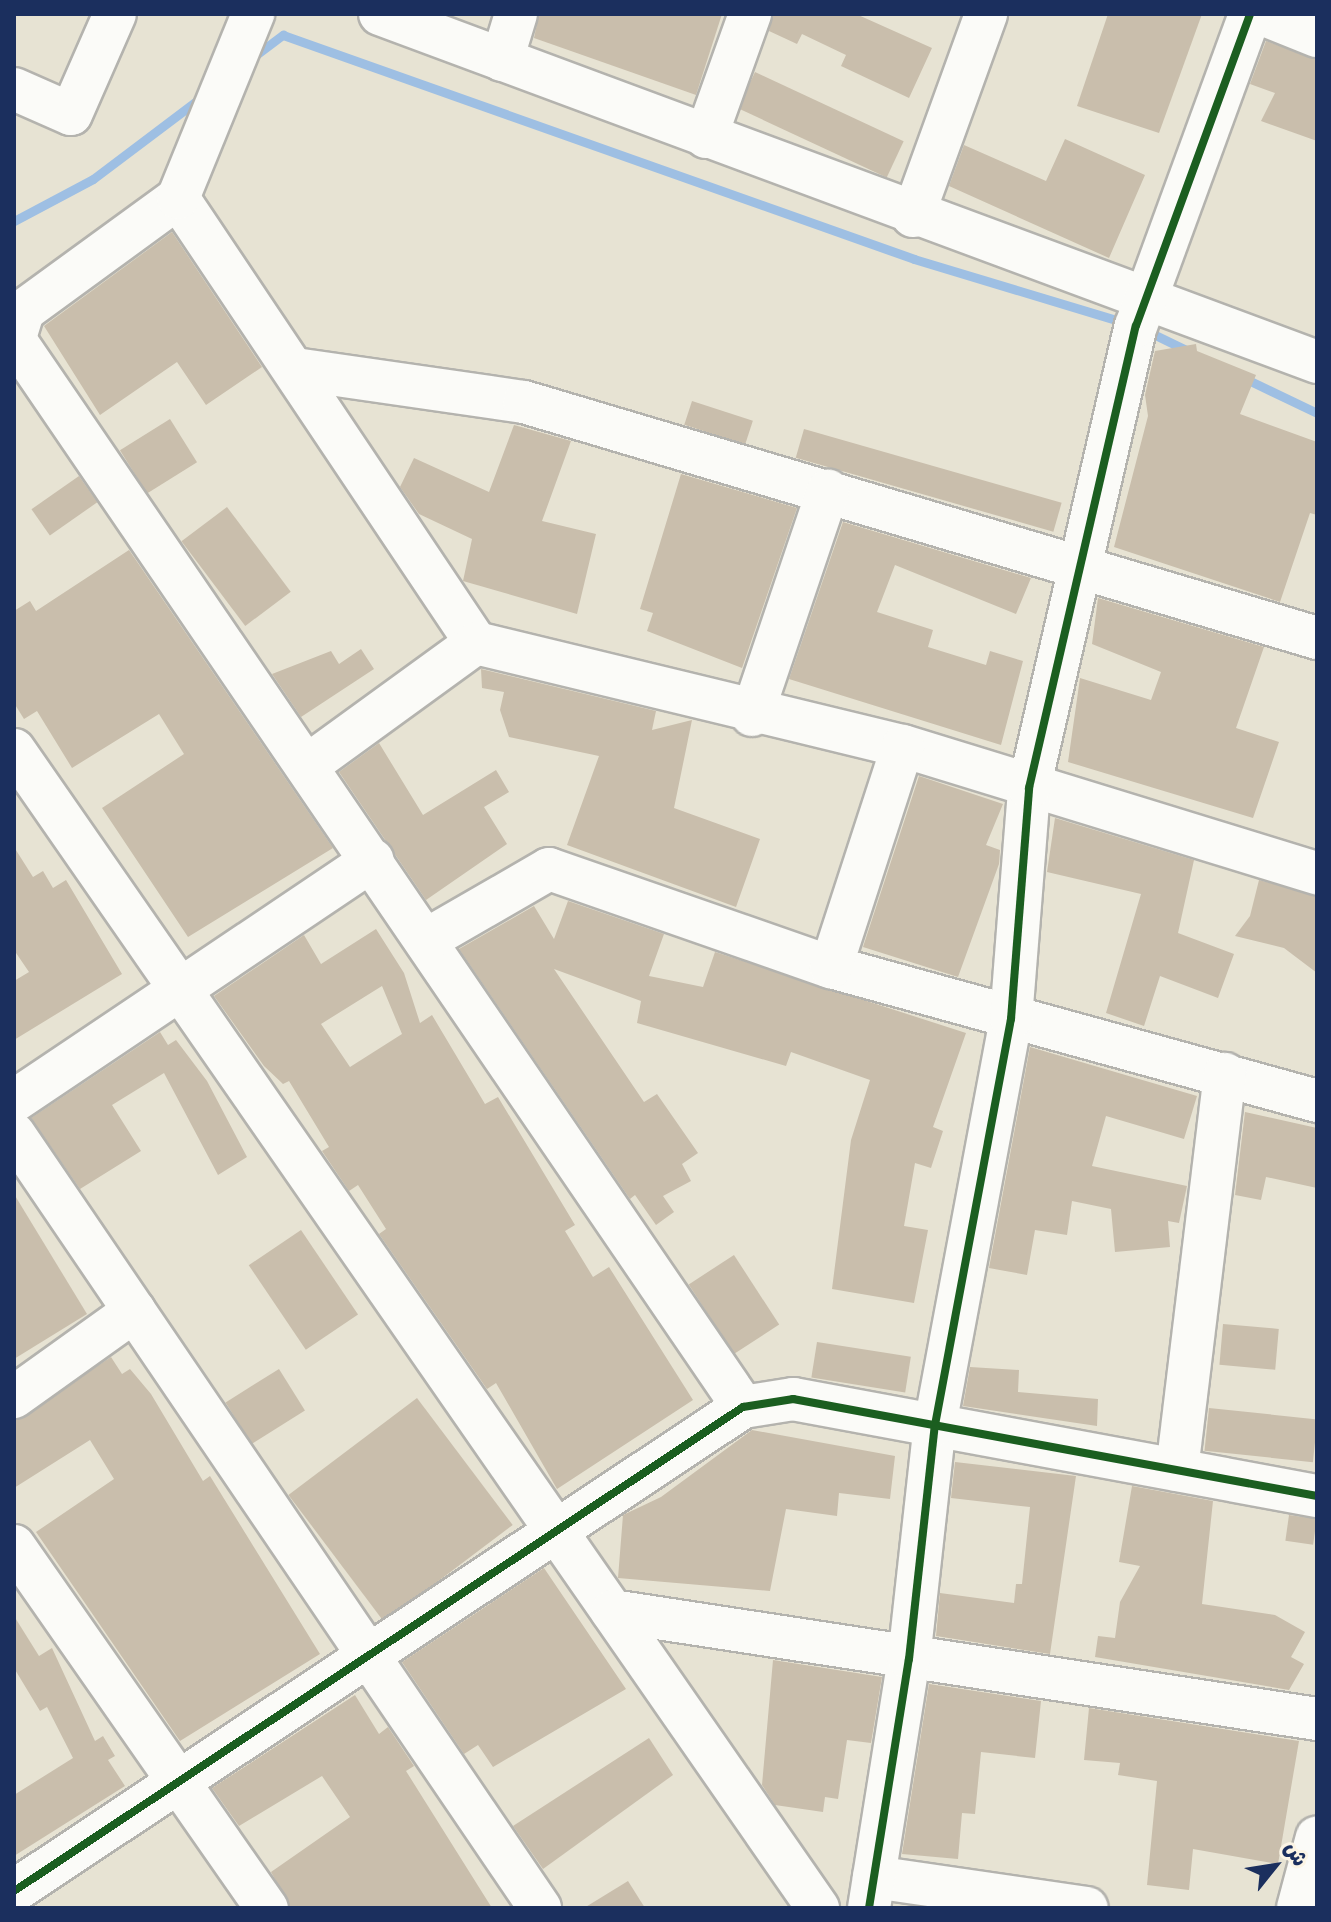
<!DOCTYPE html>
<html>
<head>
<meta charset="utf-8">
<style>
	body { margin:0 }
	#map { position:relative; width:1331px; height:1922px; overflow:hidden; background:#e7e3d3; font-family:Pangolin,"Playpen Sans Arabic",sans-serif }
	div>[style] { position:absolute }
	.stream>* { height:9px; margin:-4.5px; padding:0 4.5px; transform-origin:4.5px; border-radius:4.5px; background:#9ebfe3 }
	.building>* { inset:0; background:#c9beac; transform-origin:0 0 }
	.roads { filter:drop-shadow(2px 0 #b4b3ae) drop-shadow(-2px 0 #b4b3ae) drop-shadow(0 2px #b4b3ae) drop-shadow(0 -2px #b4b3ae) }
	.minor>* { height:42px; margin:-21px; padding:0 21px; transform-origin:21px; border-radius:21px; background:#fbfbf8 }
	.cycleway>* { height:8px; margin:-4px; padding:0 4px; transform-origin:4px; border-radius:4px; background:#1b5e20 }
	span { translate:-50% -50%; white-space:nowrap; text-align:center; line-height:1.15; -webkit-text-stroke:6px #fcf5e5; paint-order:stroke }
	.frame { position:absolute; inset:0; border:16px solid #1b2f5e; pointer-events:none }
	.north { position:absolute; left:1235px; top:1826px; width:80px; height:80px; -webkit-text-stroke:6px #fcf5e5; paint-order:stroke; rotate:60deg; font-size:22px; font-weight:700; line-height:32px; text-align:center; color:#1b2f5e }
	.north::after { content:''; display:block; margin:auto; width:28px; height:36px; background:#1b2f5e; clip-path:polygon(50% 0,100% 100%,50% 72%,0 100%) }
</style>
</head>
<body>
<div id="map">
	<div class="stream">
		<i style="left:252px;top:58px;width:39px;rotate:-37deg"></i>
		<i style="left:283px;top:35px;width:670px;rotate:19.54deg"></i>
		<i style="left:914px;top:259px;width:221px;rotate:16.8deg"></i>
		<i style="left:14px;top:221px;width:89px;rotate:-28deg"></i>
		<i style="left:93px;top:179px;width:138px;rotate:-37deg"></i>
		<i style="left:1147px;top:331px;width:46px;rotate:26deg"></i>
		<i style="left:1244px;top:378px;width:81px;rotate:25.6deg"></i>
	</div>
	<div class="building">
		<i style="clip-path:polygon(539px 14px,722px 14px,696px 95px,534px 38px)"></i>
		<i style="clip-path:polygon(773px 14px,856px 14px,932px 48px,909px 98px,841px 66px,846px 55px,802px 34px,797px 44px,769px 31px)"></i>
		<i style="clip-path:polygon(1108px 14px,1202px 14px,1159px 133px,1077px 106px)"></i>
		<i style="clip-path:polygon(1266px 41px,1317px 59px,1317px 141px,1261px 121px,1275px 93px,1250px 84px)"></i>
		<i style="left:755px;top:72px;width:164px;height:40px;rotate:25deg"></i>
		<i style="clip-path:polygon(1065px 139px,1145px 175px,1109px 258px,949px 186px,964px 145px,1046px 181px)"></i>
		<i style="clip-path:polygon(172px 232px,262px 367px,206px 405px,177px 362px,100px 415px,44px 326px)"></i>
		<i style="clip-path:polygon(1196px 344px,1197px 351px,1256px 375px,1240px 414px,1317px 442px,1317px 515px,1310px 513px,1280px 602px,1114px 547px,1148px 416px,1145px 395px,1155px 351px)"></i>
		<i style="left:692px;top:401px;width:64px;height:25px;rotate:18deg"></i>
		<i style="left:170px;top:419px;width:51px;height:59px;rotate:58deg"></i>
		<i style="clip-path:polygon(514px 425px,571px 441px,542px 521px,596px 534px,577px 614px,463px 581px,472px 539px,419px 514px,400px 487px,414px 458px,489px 492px)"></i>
		<i style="left:804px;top:429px;width:268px;height:30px;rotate:16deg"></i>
		<i style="clip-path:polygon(681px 474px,797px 508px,742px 668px,647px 631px,653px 613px,640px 609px)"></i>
		<i style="left:79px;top:476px;width:32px;height:58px;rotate:55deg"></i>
		<i style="left:227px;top:507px;width:106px;height:57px;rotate:53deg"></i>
		<i style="clip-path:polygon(843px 522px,1031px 578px,1016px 614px,895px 565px,877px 612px,933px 630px,928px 647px,986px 665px,990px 651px,1023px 661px,1001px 745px,789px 679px)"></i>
		<i style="clip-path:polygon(129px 550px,333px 848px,188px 937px,102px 808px,184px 754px,159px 714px,72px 768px,37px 711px,24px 719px,14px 703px,14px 611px,30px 601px,36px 611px)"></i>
		<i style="clip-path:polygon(1098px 598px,1264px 647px,1236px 728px,1279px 742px,1253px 818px,1068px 762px,1080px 678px,1151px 700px,1161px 672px,1092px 644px)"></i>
		<i style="clip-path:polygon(361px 649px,374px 669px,301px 717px,272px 674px,331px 651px,339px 664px)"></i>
		<i style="clip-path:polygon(481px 669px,656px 711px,652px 730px,692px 720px,674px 808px,760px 839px,736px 907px,567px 845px,599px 756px,509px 737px,500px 710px,504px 692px,482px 688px)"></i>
		<i style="clip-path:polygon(379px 743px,423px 815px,496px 770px,509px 792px,484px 807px,507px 844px,426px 900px,339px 772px)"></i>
		<i style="clip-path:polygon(919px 776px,1003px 804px,986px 845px,1000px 850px,999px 864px,958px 977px,863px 947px)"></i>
		<i style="clip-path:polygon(1055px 818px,1194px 860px,1178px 933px,1234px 954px,1218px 998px,1160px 976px,1144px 1026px,1106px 1013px,1141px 894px,1047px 872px)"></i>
		<i style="clip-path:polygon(14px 847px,33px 877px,43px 871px,53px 888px,66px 880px,122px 974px,14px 1040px,14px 981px,29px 972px,14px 950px)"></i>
		<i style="clip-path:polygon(1259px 880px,1317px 896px,1317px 973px,1284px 948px,1235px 936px,1250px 916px)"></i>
		<i style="clip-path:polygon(568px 901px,664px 934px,649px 976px,703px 987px,715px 952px,966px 1033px,933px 1127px,943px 1131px,931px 1168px,915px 1163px,904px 1226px,928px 1230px,914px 1303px,832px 1289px,851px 1140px,870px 1080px,791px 1052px,786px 1066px,637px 1023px,641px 1001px,554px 969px,644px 1102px,657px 1094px,698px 1153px,682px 1164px,691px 1181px,663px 1196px,674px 1212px,656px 1225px,635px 1195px,630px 1199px,459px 949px,534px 906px,554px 939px)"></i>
		<i style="clip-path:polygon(evenodd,376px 929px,404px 973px,420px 1023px,432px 1015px,485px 1104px,498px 1097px,575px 1225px,565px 1231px,593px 1277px,609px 1267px,693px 1400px,557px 1489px,496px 1383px,487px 1389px,379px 1234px,386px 1229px,358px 1185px,349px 1191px,322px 1151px,329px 1147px,289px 1081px,283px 1084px,264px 1066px,214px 996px,304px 935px,321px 964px,376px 929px,382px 986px,402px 1034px,350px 1067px,321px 1024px,382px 986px)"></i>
		<i style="clip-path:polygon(160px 1032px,168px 1045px,176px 1040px,207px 1081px,247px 1157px,218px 1175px,164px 1073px,112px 1105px,141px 1151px,80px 1189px,31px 1118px)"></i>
		<i style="clip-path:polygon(1030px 1047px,1197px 1096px,1184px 1139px,1106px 1116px,1092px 1166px,1187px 1186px,1179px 1223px,1168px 1221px,1170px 1247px,1115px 1252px,1111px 1209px,1072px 1201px,1067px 1235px,1035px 1230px,1027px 1275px,989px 1268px)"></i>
		<i style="clip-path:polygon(1245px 1112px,1317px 1128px,1317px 1188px,1266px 1177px,1261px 1200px,1235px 1195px)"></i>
		<i style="clip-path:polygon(14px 1194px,87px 1314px,14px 1359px)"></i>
		<i style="left:301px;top:1230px;width:102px;height:63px;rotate:56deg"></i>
		<i style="left:734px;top:1255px;width:83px;height:54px;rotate:57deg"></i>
		<i style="left:1223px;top:1324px;width:56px;height:41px;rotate:5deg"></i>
		<i style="left:817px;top:1342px;width:95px;height:36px;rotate:9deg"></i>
		<i style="clip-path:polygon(111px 1357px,122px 1374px,130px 1369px,151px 1394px,203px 1481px,210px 1476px,320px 1654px,180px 1741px,36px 1532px,114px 1479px,90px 1440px,14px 1488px,14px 1421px)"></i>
		<i style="clip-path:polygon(970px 1367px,1019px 1370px,1018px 1392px,1098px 1399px,1097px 1426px,963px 1406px)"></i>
		<i style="left:279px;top:1369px;width:49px;height:63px;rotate:58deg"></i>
		<i style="left:417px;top:1398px;width:159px;height:161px;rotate:53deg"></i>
		<i style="left:1209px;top:1408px;width:109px;height:43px;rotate:6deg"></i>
		<i style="clip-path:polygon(752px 1430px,895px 1456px,890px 1499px,839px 1493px,837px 1516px,786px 1509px,770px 1591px,618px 1578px,623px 1515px,661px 1497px)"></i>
		<i style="clip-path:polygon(955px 1462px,1076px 1476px,1050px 1654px,936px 1636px,940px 1593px,1014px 1603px,1016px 1584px,1022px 1584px,1030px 1507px,951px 1498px)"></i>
		<i style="clip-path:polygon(1132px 1486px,1213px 1501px,1202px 1604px,1275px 1615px,1305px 1632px,1291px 1657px,1304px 1664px,1289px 1690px,1095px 1657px,1098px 1636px,1115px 1638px,1120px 1602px,1140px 1566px,1119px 1562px)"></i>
		<i style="left:1289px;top:1515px;width:28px;height:26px;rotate:8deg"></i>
		<i style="clip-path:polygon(544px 1568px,626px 1689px,493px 1767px,478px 1745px,464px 1754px,402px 1662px)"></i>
		<i style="clip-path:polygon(14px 1616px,39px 1656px,52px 1648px,95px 1741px,103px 1736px,115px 1756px,108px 1760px,125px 1786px,14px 1856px,14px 1795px,73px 1758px,47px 1707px,40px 1711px,14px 1668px)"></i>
		<i style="clip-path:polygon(773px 1660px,882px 1677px,871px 1743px,847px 1740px,838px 1799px,825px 1797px,823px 1812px,775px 1805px,762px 1785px)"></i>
		<i style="clip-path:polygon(929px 1684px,1041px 1701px,1035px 1758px,981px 1752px,975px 1814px,962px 1813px,958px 1859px,902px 1854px)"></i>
		<i style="clip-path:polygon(355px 1695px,379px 1734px,388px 1727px,414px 1766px,406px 1771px,492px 1908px,291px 1908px,271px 1872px,350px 1817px,322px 1776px,239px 1826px,212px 1788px)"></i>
		<i style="clip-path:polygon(1089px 1708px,1299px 1741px,1278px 1864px,1193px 1849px,1189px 1890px,1147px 1885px,1157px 1781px,1118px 1775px,1120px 1763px,1084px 1760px)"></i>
		<i style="clip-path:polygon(649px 1738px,673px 1775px,543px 1869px,513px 1826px)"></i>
		<i style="clip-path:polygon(628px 1881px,645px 1908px,584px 1908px)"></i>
	</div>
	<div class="roads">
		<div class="minor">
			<i style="left:380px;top:14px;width:1000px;rotate:20.37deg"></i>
			<i style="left:1262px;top:14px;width:59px;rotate:21.8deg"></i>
			<i style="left:502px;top:60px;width:48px;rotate:-73.1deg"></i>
			<i style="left:14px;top:89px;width:62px;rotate:23.7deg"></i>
			<i style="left:71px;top:114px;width:109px;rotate:-66.3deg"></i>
			<i style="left:706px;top:137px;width:131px;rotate:-70.3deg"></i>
			<i style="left:178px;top:198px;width:536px;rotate:56.19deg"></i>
			<i style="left:913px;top:216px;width:215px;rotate:-70.1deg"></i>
			<i style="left:15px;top:340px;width:1292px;rotate:55.69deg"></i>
			<i style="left:14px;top:341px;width:31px;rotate:-73deg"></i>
			<i style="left:23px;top:311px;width:192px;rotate:-36.1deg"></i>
			<i style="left:178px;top:198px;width:199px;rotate:-67.8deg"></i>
			<i style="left:295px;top:369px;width:231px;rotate:8.2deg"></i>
			<i style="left:524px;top:402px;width:827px;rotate:16.57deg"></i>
			<i style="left:752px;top:715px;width:237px;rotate:-71.3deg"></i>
			<i style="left:14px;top:750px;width:1410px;rotate:55.23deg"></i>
			<i style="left:308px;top:765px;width:208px;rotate:-36deg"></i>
			<i style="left:476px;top:643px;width:439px;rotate:13.6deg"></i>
			<i style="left:903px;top:746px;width:433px;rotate:17.1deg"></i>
			<i style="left:426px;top:940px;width:142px;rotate:-30deg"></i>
			<i style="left:549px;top:869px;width:299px;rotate:19.2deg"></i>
			<i style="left:831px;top:967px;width:504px;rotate:15.41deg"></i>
			<i style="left:831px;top:967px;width:232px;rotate:-72deg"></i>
			<i style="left:14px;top:1101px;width:432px;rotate:-33.9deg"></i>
			<i style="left:14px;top:1134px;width:936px;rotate:55.8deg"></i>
			<i style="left:14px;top:1397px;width:148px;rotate:-35.6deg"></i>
			<i style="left:1177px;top:1470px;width:399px;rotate:-83.1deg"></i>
			<i style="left:14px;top:1546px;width:442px;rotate:55.1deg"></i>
			<i style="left:612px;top:1611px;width:713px;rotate:8.71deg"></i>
			<i style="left:874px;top:1877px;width:215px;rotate:8.3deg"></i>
			<i style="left:14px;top:1891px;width:875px;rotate:-33.58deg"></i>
			<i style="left:743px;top:1407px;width:51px;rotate:-9.1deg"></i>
			<i style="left:793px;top:1399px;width:533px;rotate:10.49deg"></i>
			<i style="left:869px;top:1908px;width:252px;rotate:-80.9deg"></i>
			<i style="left:909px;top:1659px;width:235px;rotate:-83.7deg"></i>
			<i style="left:935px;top:1425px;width:413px;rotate:-79.4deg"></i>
			<i style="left:1011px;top:1019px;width:232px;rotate:-85.5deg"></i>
			<i style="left:1029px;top:788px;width:474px;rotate:-77deg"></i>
			<i style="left:1136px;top:326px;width:332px;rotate:-69.9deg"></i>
			<i style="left:1298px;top:1908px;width:73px;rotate:-75deg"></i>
		</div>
	</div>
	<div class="cycleway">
		<i style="left:14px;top:1891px;width:875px;rotate:-33.58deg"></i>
		<i style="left:743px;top:1407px;width:51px;rotate:-9.1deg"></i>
		<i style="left:793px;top:1399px;width:533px;rotate:10.49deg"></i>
		<i style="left:869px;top:1908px;width:252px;rotate:-80.9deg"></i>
		<i style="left:909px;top:1659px;width:235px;rotate:-83.7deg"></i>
		<i style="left:935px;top:1425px;width:413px;rotate:-79.4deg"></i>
		<i style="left:1011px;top:1019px;width:232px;rotate:-85.5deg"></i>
		<i style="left:1029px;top:788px;width:474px;rotate:-77deg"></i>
		<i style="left:1136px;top:326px;width:332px;rotate:-69.9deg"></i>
	</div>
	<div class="frame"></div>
	<div class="north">ش</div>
</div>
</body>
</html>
